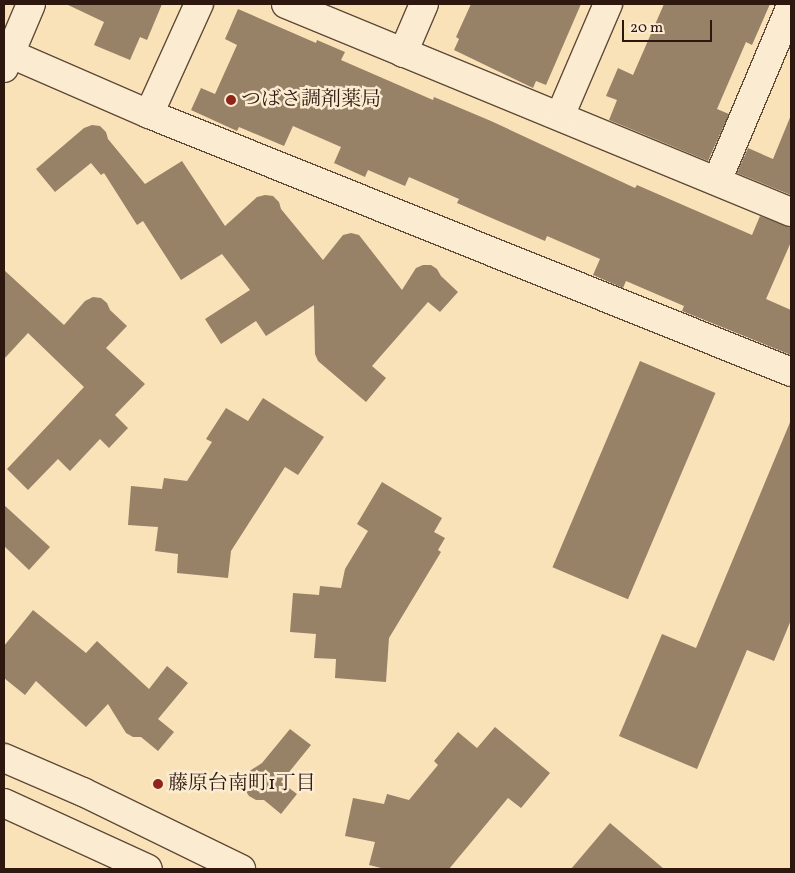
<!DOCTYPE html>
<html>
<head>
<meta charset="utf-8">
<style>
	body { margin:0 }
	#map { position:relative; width:795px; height:873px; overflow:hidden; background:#f9e2b8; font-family:Vollkorn,"Noto Serif JP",serif }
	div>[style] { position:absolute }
	.building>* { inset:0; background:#978167; transform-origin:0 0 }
	.roads { filter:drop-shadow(1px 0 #604a39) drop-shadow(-1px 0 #604a39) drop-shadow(0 1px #604a39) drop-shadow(0 -1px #604a39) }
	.minor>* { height:28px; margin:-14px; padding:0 14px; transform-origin:14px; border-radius:14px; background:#fbecd1 }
	.dots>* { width:14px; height:14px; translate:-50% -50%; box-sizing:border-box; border:2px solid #fbecd1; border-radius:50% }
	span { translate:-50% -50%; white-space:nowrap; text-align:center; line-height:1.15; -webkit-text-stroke:5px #fbecd1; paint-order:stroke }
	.poi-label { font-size:20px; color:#2d170f }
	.left { translate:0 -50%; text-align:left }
	.frame { position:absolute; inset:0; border:5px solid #2d170f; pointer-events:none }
	.scale { position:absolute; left:622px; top:20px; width:90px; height:22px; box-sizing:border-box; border:2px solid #2d170f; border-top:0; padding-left:6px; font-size:15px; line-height:18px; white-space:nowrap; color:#2d170f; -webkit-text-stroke:4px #fbecd1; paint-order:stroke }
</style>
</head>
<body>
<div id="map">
	<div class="building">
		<i style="clip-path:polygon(66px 4px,162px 4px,147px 40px,140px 37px,130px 60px,94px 45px,104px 22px)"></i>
		<i style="clip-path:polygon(471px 4px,581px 4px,546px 85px,536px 81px,533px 88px,454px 50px,459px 39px,456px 37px)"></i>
		<i style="clip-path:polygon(664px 4px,770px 4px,752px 45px,746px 42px,717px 109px,729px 114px,708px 161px,609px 120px,617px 100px,606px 96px,618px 68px,633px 75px)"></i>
		<i style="clip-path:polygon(238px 9px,316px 43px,317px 40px,345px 52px,341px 60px,433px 100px,434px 97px,491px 121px,635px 188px,637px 185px,752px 235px,760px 216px,791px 227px,791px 242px,766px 299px,791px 310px,791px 355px,682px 311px,684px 306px,626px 281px,623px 288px,593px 275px,600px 259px,547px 236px,545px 241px,457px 203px,459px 199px,409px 177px,405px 186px,368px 170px,365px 177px,334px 163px,341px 147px,293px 126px,284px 146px,239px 127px,237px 131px,191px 110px,201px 88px,215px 94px,237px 45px,225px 39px)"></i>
		<i style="clip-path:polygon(791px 115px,791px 195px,737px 173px,748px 148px,773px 159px)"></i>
		<i style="clip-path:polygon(92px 125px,100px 126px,106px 132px,108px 139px,145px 184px,182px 161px,225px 226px,257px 197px,265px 195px,273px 196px,279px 202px,281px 209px,323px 260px,343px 235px,351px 233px,359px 235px,402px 290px,416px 268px,423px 265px,431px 265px,437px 269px,441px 276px,458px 292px,440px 312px,428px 302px,372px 366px,386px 378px,366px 402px,318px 361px,315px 354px,314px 305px,266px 336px,256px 321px,221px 344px,205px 319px,250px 290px,222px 254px,181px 280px,143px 221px,137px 225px,104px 173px,101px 175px,91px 163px,55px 192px,36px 169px,84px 128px)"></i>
		<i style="clip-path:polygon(4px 270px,64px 325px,85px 301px,93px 297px,101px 298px,107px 303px,110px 310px,127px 326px,106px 348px,145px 384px,115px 415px,128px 428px,109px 448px,100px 439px,70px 471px,58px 459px,28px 490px,7px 469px,84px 387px,28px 333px,4px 359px)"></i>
		<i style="left:640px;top:361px;width:82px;height:224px;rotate:23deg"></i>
		<i style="clip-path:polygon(263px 398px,324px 437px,298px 475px,285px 467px,231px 551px,228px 578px,177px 573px,178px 554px,155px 551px,158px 527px,128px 525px,131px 486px,162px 489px,164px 478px,187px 481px,212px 442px,206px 439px,226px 408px,248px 421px)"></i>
		<i style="clip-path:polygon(791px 420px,791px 620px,774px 661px,747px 650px,697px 769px,619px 736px,662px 634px,696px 648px)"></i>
		<i style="clip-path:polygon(382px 482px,442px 518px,434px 532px,445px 538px,438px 550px,441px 552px,389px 638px,386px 682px,335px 678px,336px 659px,314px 658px,316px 634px,290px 632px,293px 593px,319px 595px,320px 586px,341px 588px,345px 569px,368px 531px,357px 524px)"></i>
		<i style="clip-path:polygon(4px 505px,50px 547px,29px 570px,4px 546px)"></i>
		<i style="clip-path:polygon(33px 610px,86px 653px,97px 641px,149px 689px,167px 666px,188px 683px,158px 719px,174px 732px,158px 751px,141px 737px,133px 737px,126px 733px,108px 704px,86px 727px,36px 681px,25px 695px,4px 678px,4px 646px)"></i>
		<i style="clip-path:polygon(495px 727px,550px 773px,521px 808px,508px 798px,449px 869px,385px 869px,369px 865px,375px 842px,345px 836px,353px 798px,384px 804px,387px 794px,409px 800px,438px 765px,434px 761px,458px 732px,477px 748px)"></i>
		<i style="clip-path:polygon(290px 729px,311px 745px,281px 782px,297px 794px,281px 814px,264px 800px,256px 800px,249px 796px,244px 788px,244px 779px,248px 772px,262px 763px)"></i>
		<i style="clip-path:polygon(610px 823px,664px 869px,571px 869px)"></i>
	</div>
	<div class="roads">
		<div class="minor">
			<i style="left:286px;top:4px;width:546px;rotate:22.39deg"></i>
			<i style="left:4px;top:51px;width:158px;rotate:23.5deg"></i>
			<i style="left:149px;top:114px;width:692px;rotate:21.89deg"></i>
			<i style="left:403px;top:53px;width:53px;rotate:-66.8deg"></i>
			<i style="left:4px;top:68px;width:69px;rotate:-67.1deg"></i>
			<i style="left:149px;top:114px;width:121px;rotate:-65.6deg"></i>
			<i style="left:560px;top:116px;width:122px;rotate:-66.8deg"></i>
			<i style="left:717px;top:181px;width:190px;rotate:-67.1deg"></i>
			<i style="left:4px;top:758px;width:86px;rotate:23.3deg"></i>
			<i style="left:83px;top:792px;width:176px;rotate:26deg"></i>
			<i style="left:4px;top:803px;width:158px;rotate:24.6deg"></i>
		</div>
	</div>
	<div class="dots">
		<i style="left:231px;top:100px;background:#8f2418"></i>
		<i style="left:158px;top:784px;background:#8f2418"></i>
	</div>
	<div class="poi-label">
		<span class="left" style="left:241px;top:100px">つばさ調剤薬局</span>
		<span class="left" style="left:168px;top:784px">藤原台南町1丁目</span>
	</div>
	<div class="frame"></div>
	<div class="scale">20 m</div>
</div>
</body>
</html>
